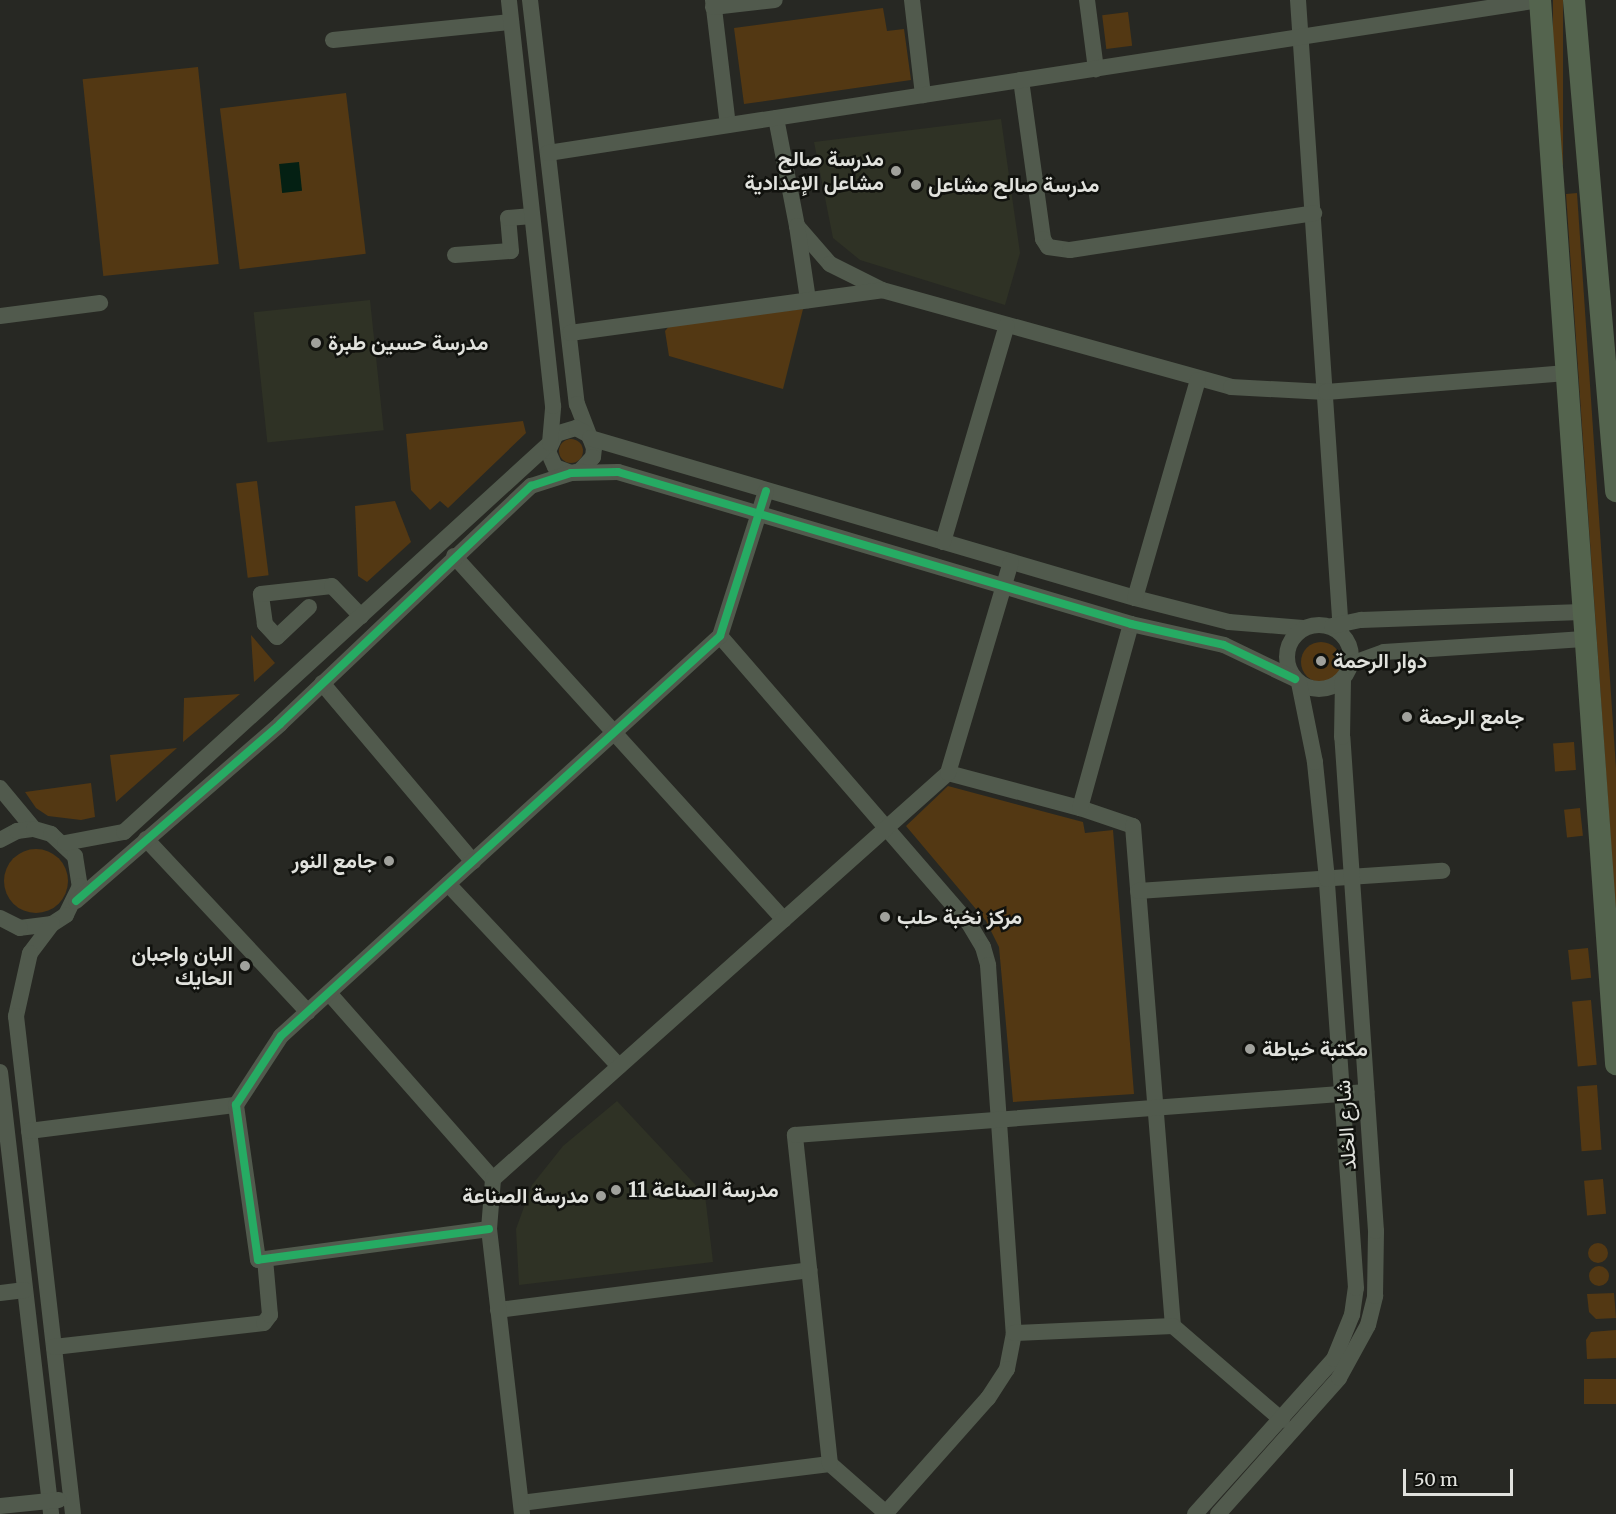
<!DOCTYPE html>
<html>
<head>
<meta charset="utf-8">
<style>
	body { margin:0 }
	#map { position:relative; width:1616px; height:1514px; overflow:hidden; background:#272823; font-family:Merriweather,Vazirmatn,serif }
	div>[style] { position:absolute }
	.built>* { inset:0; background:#2f3225; transform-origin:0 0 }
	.green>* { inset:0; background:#533813; transform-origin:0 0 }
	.round { border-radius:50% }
	.water>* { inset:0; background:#042013; transform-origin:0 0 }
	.minor>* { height:16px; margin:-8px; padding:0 8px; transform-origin:8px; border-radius:8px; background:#515a4d }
	.minor>.ring { margin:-8px; padding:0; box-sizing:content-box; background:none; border:16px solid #515a4d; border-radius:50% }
	.major>* { height:22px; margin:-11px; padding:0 11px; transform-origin:11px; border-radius:11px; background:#54644e }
	.cycleway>* { height:8px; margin:-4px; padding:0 4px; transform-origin:4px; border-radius:4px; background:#26ab63 }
	.dots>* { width:16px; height:16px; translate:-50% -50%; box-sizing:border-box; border:3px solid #11120e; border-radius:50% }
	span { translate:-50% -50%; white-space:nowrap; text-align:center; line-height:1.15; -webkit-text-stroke:5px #11120e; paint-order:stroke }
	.poi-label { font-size:21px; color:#e1e2dd; font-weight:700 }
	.right { translate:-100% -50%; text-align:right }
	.left { translate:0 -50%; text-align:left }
	.street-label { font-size:21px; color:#e1e2dd }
	.scale { position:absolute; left:1403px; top:1469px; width:110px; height:27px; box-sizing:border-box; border:3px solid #e1e2dd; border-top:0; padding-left:8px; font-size:18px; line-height:21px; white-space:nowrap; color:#e1e2dd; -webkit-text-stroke:4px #11120e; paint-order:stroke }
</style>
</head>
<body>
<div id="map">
	<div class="built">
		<i style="clip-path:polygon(1001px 119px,1020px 253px,1005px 305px,860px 260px,833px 238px,814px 142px)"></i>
		<i style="left:370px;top:300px;width:131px;height:117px;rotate:84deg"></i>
		<i style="clip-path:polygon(617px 1101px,705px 1195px,713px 1262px,519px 1285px,516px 1229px,532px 1185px,563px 1146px)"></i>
	</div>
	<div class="green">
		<i style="left:1553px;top:0;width:10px;height:165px"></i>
		<i style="clip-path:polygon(883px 8px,887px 31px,904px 29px,911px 80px,744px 104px,734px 28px)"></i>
		<i style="left:1128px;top:12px;width:34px;height:26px;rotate:83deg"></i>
		<i style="left:198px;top:67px;width:198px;height:116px;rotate:84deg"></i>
		<i style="left:346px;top:93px;width:162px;height:127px;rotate:83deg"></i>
		<i style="clip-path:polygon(1577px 193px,1616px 768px,1616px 918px,1566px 194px)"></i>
		<i style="clip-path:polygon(803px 309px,783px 389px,669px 356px,665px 331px,671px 324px)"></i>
		<i style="clip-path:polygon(523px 421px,526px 433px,448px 508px,440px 501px,430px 510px,411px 490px,406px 434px)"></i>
		<i class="round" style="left:559px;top:439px;width:24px;height:24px"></i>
		<i style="left:257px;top:481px;width:95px;height:21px;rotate:83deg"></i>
		<i style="clip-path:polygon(395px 501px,411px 542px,367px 582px,358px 576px,355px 506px)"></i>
		<i style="clip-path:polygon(251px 635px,275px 663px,254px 682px)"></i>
		<i class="round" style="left:1301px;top:642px;width:40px;height:40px"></i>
		<i style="clip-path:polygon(240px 694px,183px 742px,184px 698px)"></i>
		<i style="left:1574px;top:742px;width:28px;height:21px;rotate:86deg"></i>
		<i style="clip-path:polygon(177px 748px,116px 802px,110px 755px)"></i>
		<i style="clip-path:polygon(91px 783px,95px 817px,81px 820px,48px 816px,36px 808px,25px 792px)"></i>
		<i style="clip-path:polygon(948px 786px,1083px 822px,1085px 833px,1113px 830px,1134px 1094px,1013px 1102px,999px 947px,986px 921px,906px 826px)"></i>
		<i style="left:1580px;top:808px;width:28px;height:16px;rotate:84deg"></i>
		<i class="round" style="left:4px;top:849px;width:64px;height:64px"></i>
		<i style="left:1588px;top:948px;width:30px;height:20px;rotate:84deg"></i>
		<i style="left:1591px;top:1000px;width:65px;height:19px;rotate:85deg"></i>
		<i style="left:1597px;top:1085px;width:65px;height:20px;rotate:86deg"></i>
		<i style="left:1603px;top:1179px;width:35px;height:19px;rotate:85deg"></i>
		<i class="round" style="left:1588px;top:1243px;width:20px;height:20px"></i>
		<i class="round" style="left:1589px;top:1266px;width:20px;height:20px"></i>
		<i style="clip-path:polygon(1614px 1293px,1616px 1318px,1596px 1319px,1589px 1312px,1587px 1294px)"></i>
		<i style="clip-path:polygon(1616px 1330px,1616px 1358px,1587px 1359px,1586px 1340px,1591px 1332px)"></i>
		<i style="left:1616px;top:1379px;width:25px;height:32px;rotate:90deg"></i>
	</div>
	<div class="water">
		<i style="left:299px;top:162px;width:29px;height:20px;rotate:84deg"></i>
	</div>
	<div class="minor">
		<i style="left:530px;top:0;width:407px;rotate:83.4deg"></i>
		<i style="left:577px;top:404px;width:47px;rotate:68.9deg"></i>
		<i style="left:594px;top:448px;width:9px;rotate:96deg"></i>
		<i style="left:593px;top:457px;width:19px;rotate:133deg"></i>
		<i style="left:580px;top:471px;width:9px;rotate:167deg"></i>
		<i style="left:571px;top:473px;width:17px;rotate:-159deg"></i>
		<i style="left:555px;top:467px;width:17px;rotate:-114deg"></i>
		<i style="left:548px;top:451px;width:19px;rotate:-65deg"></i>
		<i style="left:556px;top:434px;width:21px;rotate:-17deg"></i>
		<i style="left:576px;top:428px;width:10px;rotate:29deg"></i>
		<i style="left:713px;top:0;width:126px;rotate:83.2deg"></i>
		<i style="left:912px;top:0;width:96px;rotate:83.4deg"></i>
		<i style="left:1087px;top:0;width:70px;rotate:82.6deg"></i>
		<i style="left:1298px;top:0;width:634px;rotate:86.11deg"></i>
		<i style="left:713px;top:7px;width:62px;rotate:-6.4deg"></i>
		<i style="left:333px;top:40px;width:179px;rotate:-5.8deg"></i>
		<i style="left:1021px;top:80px;width:161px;rotate:82.1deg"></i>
		<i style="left:1043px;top:239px;width:9px;rotate:58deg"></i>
		<i style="left:1048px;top:247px;width:22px;rotate:8deg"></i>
		<i style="left:1070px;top:250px;width:247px;rotate:-8.6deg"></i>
		<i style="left:776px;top:118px;width:110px;rotate:79deg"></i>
		<i style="left:797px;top:226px;width:50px;rotate:49deg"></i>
		<i style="left:830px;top:264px;width:58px;rotate:26.6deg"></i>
		<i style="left:882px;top:290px;width:362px;rotate:15.5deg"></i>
		<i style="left:1231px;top:387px;width:95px;rotate:3deg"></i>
		<i style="left:1326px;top:392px;width:241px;rotate:-4.5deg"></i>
		<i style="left:548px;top:153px;width:1004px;rotate:-8.77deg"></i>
		<i style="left:797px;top:226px;width:75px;rotate:81.5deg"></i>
		<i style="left:455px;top:255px;width:56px;rotate:-4.1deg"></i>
		<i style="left:511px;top:251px;width:33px;rotate:-95deg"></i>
		<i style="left:508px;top:218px;width:24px;rotate:-5deg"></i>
		<i style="left:0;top:316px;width:101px;rotate:-7.4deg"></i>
		<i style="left:570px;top:333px;width:315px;rotate:-7.8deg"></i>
		<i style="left:590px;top:438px;width:568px;rotate:16.36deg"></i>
		<i style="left:1135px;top:598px;width:97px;rotate:14.3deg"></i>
		<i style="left:1229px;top:622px;width:74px;rotate:4.6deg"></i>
		<i style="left:943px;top:542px;width:226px;rotate:-73.6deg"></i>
		<i style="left:454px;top:556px;width:491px;rotate:47.8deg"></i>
		<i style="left:1135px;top:598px;width:227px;rotate:-73.9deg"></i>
		<i style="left:309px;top:607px;width:44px;rotate:136.8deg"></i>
		<i style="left:277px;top:637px;width:18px;rotate:-133deg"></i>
		<i style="left:265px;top:624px;width:30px;rotate:-98deg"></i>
		<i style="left:261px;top:594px;width:71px;rotate:-6.4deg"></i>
		<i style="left:332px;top:586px;width:42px;rotate:46deg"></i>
		<i class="ring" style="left:1287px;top:625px;width:48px;height:48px"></i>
		<i style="left:1332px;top:626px;width:30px;rotate:-12deg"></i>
		<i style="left:1361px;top:620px;width:221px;rotate:-2.1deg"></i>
		<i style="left:720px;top:636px;width:379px;rotate:49.1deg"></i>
		<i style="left:968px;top:922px;width:29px;rotate:59deg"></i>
		<i style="left:983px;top:947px;width:19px;rotate:74deg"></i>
		<i style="left:988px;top:965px;width:369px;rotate:86deg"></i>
		<i style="left:1014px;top:1333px;width:37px;rotate:101deg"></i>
		<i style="left:1007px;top:1369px;width:35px;rotate:123deg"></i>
		<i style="left:988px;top:1398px;width:155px;rotate:131.6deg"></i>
		<i style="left:1351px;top:664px;width:35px;rotate:-20deg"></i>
		<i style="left:1384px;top:652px;width:200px;rotate:-3.7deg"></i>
		<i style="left:322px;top:683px;width:234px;rotate:49.8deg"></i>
		<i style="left:948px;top:773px;width:137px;rotate:14.9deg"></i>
		<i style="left:1080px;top:808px;width:56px;rotate:18.8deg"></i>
		<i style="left:1133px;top:826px;width:502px;rotate:85.43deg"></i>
		<i style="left:1173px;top:1326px;width:144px;rotate:40.8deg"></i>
		<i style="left:0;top:788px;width:53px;rotate:50.3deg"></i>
		<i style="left:1080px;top:808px;width:191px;rotate:-74.5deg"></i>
		<i style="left:146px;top:839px;width:237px;rotate:46.9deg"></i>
		<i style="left:0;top:840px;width:19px;rotate:-28deg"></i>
		<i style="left:17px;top:831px;width:17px;rotate:-7deg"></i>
		<i style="left:34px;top:829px;width:18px;rotate:16deg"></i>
		<i style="left:51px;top:834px;width:33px;rotate:43deg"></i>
		<i style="left:75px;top:856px;width:30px;rotate:81deg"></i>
		<i style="left:80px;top:886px;width:32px;rotate:116deg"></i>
		<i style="left:66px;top:915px;width:17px;rotate:147deg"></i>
		<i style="left:52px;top:924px;width:32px;rotate:173deg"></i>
		<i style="left:20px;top:928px;width:22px;rotate:-153deg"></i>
		<i style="left:65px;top:843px;width:60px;rotate:-10.6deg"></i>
		<i style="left:124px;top:832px;width:577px;rotate:-42.4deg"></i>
		<i style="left:550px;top:443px;width:37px;rotate:-85deg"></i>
		<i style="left:553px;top:406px;width:408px;rotate:-96.2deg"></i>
		<i style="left:448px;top:884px;width:250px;rotate:46.8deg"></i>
		<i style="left:1138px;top:891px;width:305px;rotate:-3.8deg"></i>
		<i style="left:76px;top:901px;width:270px;rotate:-40.9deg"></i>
		<i style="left:280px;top:724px;width:346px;rotate:-43.5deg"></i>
		<i style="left:531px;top:486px;width:42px;rotate:-18deg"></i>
		<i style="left:571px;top:473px;width:47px;rotate:-1.2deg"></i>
		<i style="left:618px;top:472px;width:535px;rotate:16.5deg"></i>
		<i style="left:1131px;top:624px;width:95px;rotate:12.7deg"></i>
		<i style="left:1224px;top:645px;width:79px;rotate:25.6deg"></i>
		<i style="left:52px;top:924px;width:36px;rotate:127deg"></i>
		<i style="left:30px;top:953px;width:65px;rotate:102.5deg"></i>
		<i style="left:16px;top:1016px;width:501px;rotate:83.47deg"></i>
		<i style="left:329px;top:993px;width:248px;rotate:48.6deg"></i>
		<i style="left:0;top:1072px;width:445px;rotate:83.4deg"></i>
		<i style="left:29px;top:1131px;width:209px;rotate:-7.2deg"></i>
		<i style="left:489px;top:1229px;width:233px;rotate:172.4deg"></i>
		<i style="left:258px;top:1260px;width:157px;rotate:-98.1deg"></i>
		<i style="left:236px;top:1105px;width:82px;rotate:-56.9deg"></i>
		<i style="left:281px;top:1036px;width:594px;rotate:-42.34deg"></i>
		<i style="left:720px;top:636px;width:152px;rotate:-72.4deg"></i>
		<i style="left:0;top:1293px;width:25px;rotate:-7deg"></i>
		<i style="left:498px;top:1310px;width:314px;rotate:-7.3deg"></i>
		<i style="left:1014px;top:1333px;width:159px;rotate:-2.5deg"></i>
		<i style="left:54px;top:1347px;width:211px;rotate:-6.5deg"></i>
		<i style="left:264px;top:1323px;width:10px;rotate:-53deg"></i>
		<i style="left:270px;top:1315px;width:56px;rotate:-95.1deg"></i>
		<i style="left:521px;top:1503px;width:311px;rotate:-7.2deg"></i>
		<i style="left:0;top:1506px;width:59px;rotate:-5.8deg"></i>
		<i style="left:522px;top:1514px;width:287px;rotate:-96.6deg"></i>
		<i style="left:489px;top:1229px;width:50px;rotate:-85.4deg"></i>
		<i style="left:493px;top:1179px;width:610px;rotate:-41.74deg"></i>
		<i style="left:948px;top:773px;width:220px;rotate:-73.4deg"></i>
		<i style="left:887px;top:1514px;width:76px;rotate:-138.7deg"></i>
		<i style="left:830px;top:1464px;width:331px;rotate:-96.1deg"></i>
		<i style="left:795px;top:1135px;width:573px;rotate:-4.31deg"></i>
		<i style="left:1195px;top:1514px;width:208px;rotate:-48.1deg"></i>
		<i style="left:1334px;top:1359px;width:48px;rotate:-67.8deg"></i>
		<i style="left:1352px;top:1315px;width:27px;rotate:-82deg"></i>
		<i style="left:1356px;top:1288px;width:410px;rotate:-94.1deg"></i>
		<i style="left:1327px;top:879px;width:118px;rotate:-95.9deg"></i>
		<i style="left:1315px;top:762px;width:81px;rotate:-101.4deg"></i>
		<i style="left:1218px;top:1514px;width:182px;rotate:-48.3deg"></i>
		<i style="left:1339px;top:1378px;width:60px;rotate:-61.3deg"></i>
		<i style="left:1368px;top:1325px;width:30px;rotate:-76deg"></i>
		<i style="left:1375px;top:1296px;width:65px;rotate:-89.1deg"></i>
		<i style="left:1376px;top:1231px;width:495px;rotate:-93.9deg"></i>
		<i style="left:1342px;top:737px;width:58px;rotate:-89deg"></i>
	</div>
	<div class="major">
		<i style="left:1540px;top:0;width:1067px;rotate:85.91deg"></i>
		<i style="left:1574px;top:0;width:493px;rotate:85.1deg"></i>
	</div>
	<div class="cycleway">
		<i style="left:76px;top:901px;width:270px;rotate:-40.9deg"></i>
		<i style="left:280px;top:724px;width:346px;rotate:-43.5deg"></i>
		<i style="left:531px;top:486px;width:42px;rotate:-18deg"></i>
		<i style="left:571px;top:473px;width:47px;rotate:-1.2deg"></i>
		<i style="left:618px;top:472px;width:535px;rotate:16.5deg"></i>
		<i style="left:1131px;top:624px;width:95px;rotate:12.7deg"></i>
		<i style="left:1224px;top:645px;width:79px;rotate:25.6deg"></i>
		<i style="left:489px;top:1229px;width:233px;rotate:172.4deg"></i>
		<i style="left:258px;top:1260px;width:157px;rotate:-98.1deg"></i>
		<i style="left:236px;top:1105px;width:82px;rotate:-56.9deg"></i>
		<i style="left:281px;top:1036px;width:594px;rotate:-42.34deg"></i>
		<i style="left:720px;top:636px;width:152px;rotate:-72.4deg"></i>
	</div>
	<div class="dots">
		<i style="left:896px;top:171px;background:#a0a19c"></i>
		<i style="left:916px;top:185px;background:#a0a19c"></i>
		<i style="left:316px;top:343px;background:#a0a19c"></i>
		<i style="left:1321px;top:661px;background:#a0a19c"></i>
		<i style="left:1407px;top:717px;background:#a0a19c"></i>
		<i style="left:389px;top:861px;background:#a0a19c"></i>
		<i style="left:885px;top:917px;background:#a0a19c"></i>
		<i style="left:245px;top:966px;background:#a0a19c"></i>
		<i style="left:1250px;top:1049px;background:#a0a19c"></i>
		<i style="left:616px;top:1190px;background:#a0a19c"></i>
		<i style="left:601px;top:1196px;background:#a0a19c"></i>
	</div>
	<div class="poi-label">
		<span class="right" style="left:884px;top:171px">مدرسة صالح<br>مشاعل الإعدادية</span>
		<span class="left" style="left:928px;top:185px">مدرسة صالح مشاعل</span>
		<span class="left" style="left:328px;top:343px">مدرسة حسين طبرة</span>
		<span class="left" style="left:1333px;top:661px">دوار الرحمة</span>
		<span class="left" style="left:1419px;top:717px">جامع الرحمة</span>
		<span class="right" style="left:377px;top:861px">جامع النور</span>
		<span class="left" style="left:897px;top:917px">مركز نخبة حلب</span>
		<span class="right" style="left:233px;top:966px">البان واجبان<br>الحايك</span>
		<span class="left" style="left:1262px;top:1049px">مكتبة خياطة</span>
		<span class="left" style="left:628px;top:1190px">مدرسة الصناعة 11</span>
		<span class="right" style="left:589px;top:1196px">مدرسة الصناعة</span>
	</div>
	<div class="street-label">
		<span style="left:1346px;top:1125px;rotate:-94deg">شارع الخلد</span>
	</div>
	<div class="scale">50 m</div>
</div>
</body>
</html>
